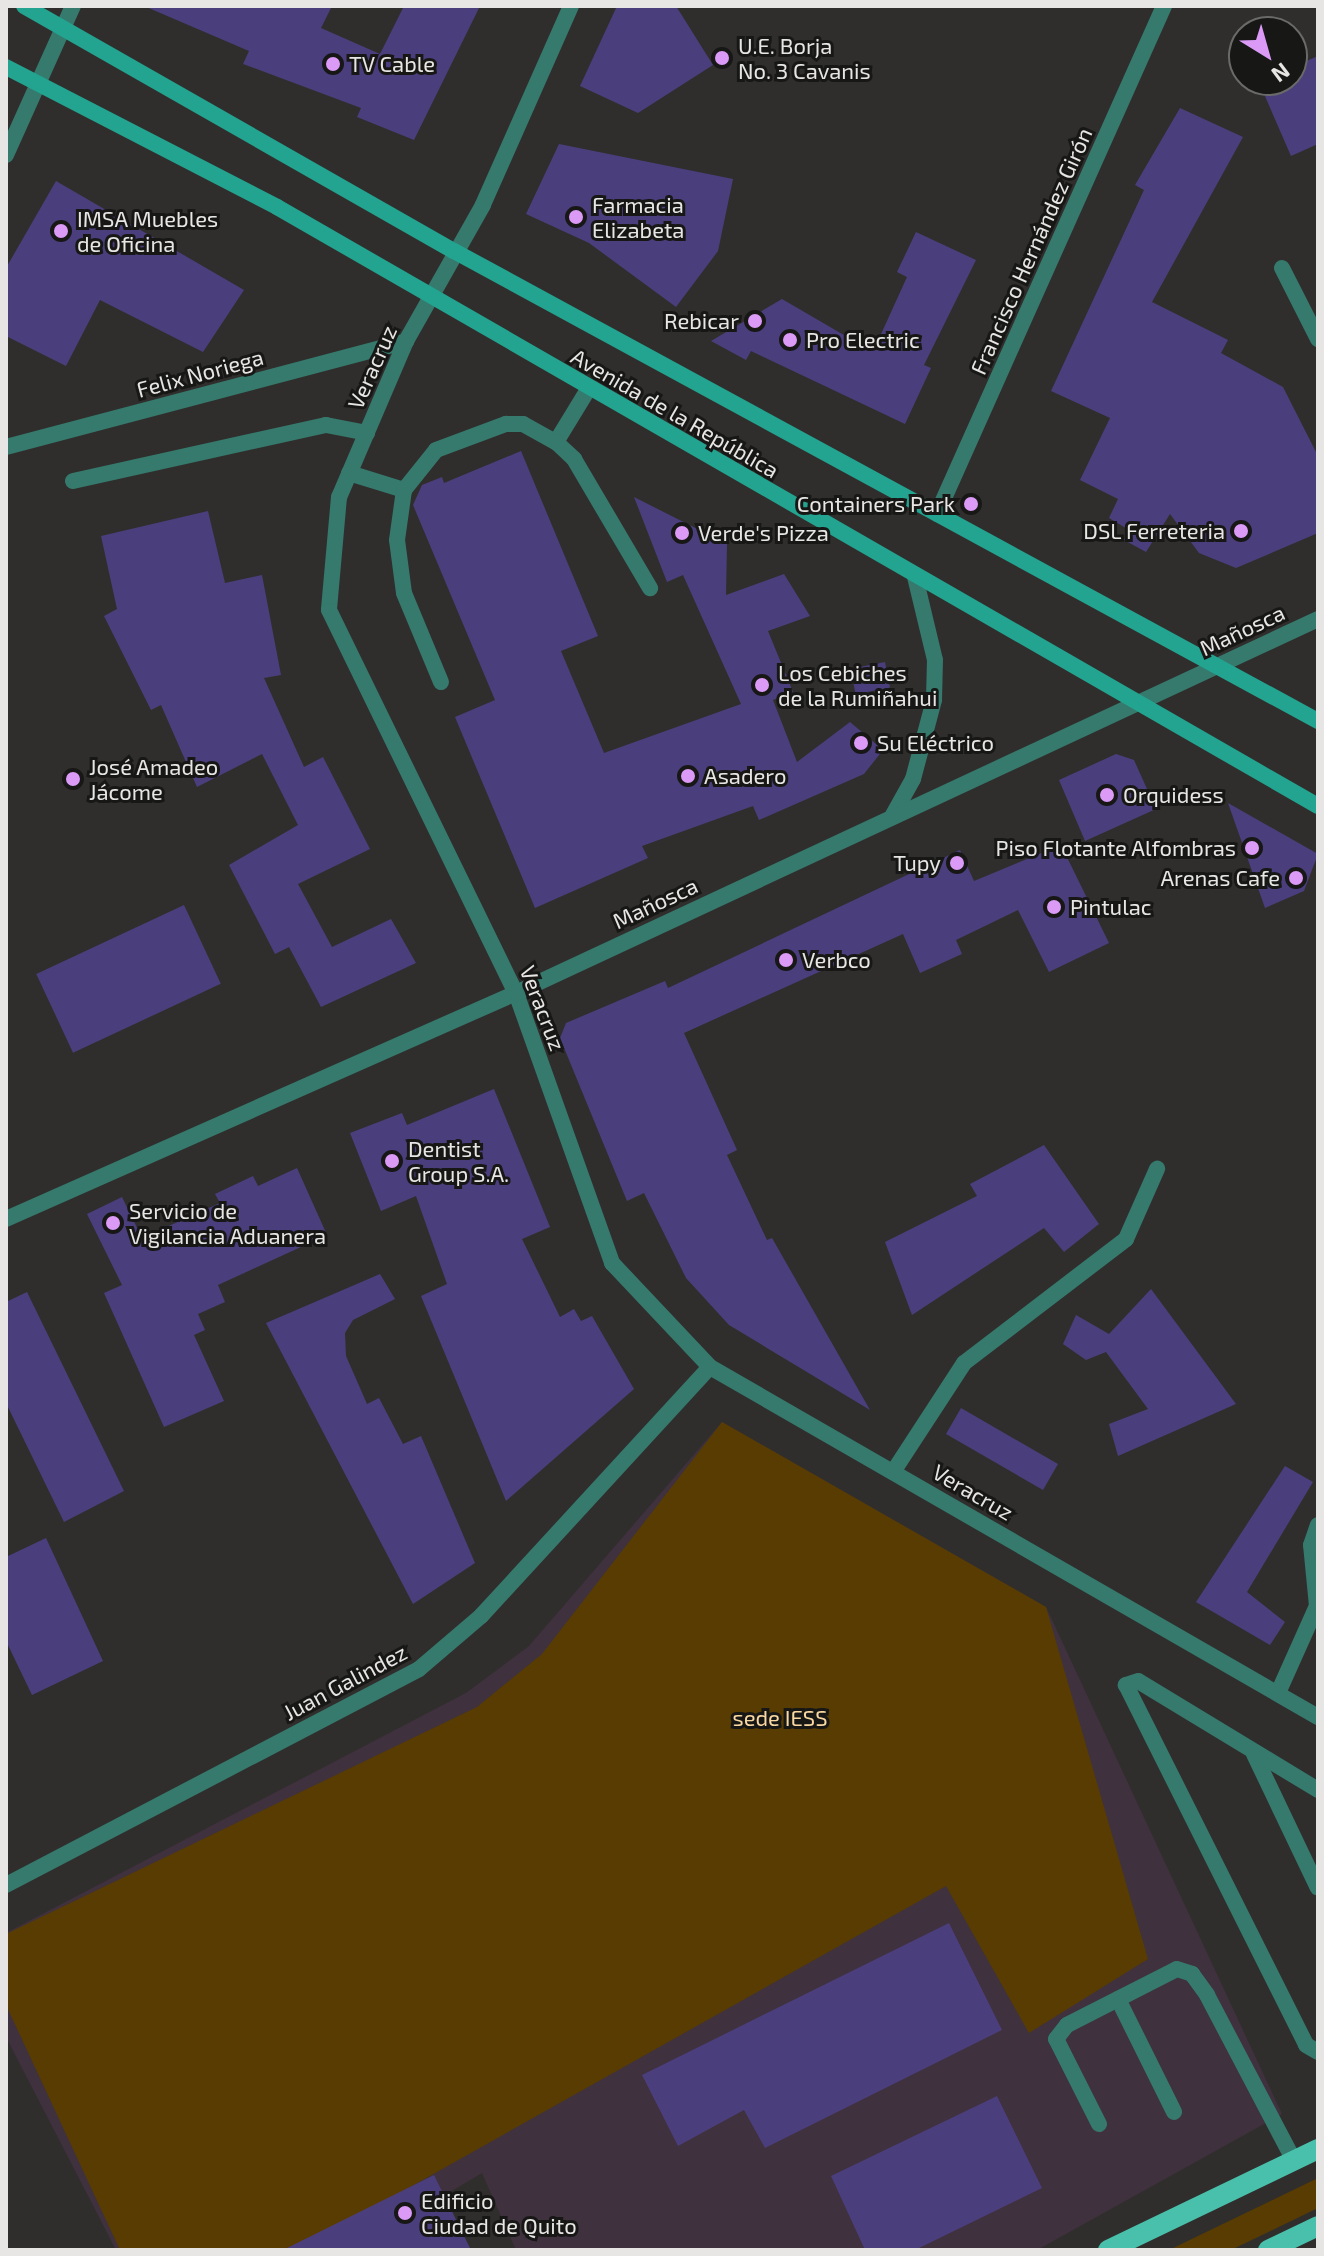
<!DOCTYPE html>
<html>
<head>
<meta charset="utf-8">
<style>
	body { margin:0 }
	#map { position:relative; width:1324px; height:2256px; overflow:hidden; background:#302e2c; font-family:"Exo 2",sans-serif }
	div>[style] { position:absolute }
	.commercial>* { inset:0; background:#3f313d }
	.green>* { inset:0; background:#583c02 }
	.building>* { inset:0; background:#4b3e7d; transform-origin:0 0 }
	.service>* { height:16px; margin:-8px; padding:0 8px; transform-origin:8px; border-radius:8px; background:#357a6d }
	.minor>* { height:16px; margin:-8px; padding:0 8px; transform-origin:8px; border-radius:8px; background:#357a6d }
	.tertiary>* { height:16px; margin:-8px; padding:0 8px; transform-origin:8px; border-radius:8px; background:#357a6d }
	.secondary>* { height:16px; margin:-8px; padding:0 8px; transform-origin:8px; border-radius:8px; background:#23a490 }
	.primary>* { height:20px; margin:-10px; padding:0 10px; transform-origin:10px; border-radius:10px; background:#49c0ab }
	.dots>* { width:22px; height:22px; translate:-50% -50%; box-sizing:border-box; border:4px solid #171716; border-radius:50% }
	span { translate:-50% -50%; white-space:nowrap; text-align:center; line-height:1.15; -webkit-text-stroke:6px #171716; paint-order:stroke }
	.poi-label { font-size:22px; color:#e7e6e4 }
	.left { translate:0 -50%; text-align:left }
	.right { translate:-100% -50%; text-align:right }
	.street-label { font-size:22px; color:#e7e6e4 }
	.park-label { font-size:22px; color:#fad8a1 }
	.frame { position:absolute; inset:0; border:8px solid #e7e6e4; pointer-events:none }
	.north { position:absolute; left:1228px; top:16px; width:80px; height:80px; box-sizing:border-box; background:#171716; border:2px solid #6a6a68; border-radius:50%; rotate:143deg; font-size:22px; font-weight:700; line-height:32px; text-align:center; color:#e7e6e4 }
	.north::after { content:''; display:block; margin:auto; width:28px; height:36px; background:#da9af6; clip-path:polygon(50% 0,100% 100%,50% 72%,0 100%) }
</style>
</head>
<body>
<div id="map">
	<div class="commercial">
		<i style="clip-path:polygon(722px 1422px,1046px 1607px,1282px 2114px,1037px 2250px,516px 2250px,482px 2173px,352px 2250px,116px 2250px,6px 2037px,6px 1933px,466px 1693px,529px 1646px)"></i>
	</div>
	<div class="green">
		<i style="clip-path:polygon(722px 1422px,1046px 1607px,1148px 1959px,1029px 2033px,946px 1886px,298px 2250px,120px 2250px,6px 2005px,6px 1934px,477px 1707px,542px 1654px)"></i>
		<i style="clip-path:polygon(1318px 2178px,1318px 2208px,1231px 2250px,1169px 2250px)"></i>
	</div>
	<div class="building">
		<i style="clip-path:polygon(144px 6px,332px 6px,321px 28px,380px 54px,404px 6px,480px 6px,414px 140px,357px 117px,361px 108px,243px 64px,249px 51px)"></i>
		<i style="clip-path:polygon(617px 6px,676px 6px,713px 65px,638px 113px,580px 86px)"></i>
		<i style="clip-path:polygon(1296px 49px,1302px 63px,1318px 56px,1318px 144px,1291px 156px,1258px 80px,1292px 80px)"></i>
		<i style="clip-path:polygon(1180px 108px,1243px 137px,1152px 302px,1228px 340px,1221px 353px,1283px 387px,1318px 456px,1318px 533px,1236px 568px,1199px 553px,1170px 514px,1146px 552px,1124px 540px,1129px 530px,1109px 518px,1118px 499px,1080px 480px,1110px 418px,1051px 391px,1144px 190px,1135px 185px)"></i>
		<i style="clip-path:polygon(559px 144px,733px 179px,718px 251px,676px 307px,589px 243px,526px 214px)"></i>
		<i style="clip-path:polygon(56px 181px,244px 290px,203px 352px,100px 300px,66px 366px,6px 336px,6px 268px)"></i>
		<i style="clip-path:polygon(916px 232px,976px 260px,924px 365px,931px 368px,905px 424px,751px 351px,746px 360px,711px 341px,782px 299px,861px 345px,864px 337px,877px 343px,907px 277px,897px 272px)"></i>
		<i style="clip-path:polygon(521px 451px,598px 636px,561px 651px,604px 753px,741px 704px,683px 575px,667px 582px,634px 497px,727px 544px,726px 595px,784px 574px,810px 616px,768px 631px,793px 692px,773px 700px,797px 762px,850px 722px,883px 750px,864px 774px,759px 820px,753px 806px,642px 846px,648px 858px,535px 908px,455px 717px,495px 700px,413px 505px,422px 485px,442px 477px,444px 483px)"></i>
		<i style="clip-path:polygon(208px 511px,225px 583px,262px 575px,281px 675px,264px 678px,304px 767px,323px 757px,370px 849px,298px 884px,332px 947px,391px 919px,416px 963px,321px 1007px,289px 947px,275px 954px,229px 865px,298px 825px,262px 754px,197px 787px,161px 705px,151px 710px,104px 616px,117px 609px,101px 536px)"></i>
		<i style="left:885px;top:662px;width:26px;height:35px;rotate:79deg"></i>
		<i style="clip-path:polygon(1116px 754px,1134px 760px,1156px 809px,1085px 841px,1059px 780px)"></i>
		<i style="clip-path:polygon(1228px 803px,1318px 854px,1304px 891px,1265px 908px)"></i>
		<i style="clip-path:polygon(1061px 845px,1109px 943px,1049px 972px,1018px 910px,956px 940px,962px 954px,920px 973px,903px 934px,684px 1033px,737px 1150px,727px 1155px,767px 1240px,772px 1238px,870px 1410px,729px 1325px,686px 1278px,644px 1193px,627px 1201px,560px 1038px,566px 1023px,665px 981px,668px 988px,960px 850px,974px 881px)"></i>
		<i style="left:184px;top:905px;width:87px;height:163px;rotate:65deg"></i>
		<i style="clip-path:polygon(494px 1089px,550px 1227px,522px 1239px,560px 1317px,574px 1309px,581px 1321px,592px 1316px,634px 1389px,506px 1501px,421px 1296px,447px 1284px,416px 1196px,381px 1211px,350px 1133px,402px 1113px,407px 1125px)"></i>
		<i style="clip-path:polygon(1044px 1145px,1099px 1224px,1064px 1252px,1044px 1228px,912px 1315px,885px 1242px,977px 1196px,970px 1184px)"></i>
		<i style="clip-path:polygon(297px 1168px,327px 1235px,218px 1285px,225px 1302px,198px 1314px,205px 1330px,194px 1335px,224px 1401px,164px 1427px,104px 1293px,122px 1285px,87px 1214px,122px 1197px,142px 1238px,220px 1203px,215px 1194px,253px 1176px,258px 1186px)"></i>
		<i style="clip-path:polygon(380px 1274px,395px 1299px,353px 1320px,345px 1333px,346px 1356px,367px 1404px,379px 1398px,403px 1444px,421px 1436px,475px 1563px,413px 1604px,266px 1323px)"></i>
		<i style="clip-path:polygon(1151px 1289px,1236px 1404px,1118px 1456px,1109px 1424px,1148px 1409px,1106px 1352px,1086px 1360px,1063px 1344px,1076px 1315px,1109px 1334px)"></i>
		<i style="clip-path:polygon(27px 1292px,124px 1491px,64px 1522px,6px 1403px,6px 1302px)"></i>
		<i style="left:961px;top:1408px;width:112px;height:30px;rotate:30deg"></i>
		<i style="clip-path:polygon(1285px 1466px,1313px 1482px,1247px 1592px,1285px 1622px,1270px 1645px,1196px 1602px)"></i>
		<i style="clip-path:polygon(46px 1538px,103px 1661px,32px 1695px,6px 1641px,6px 1557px)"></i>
		<i style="clip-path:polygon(949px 1923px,1002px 2030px,765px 2148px,744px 2110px,678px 2146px,642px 2075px)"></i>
		<i style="clip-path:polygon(997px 2096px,1042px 2188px,915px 2250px,865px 2250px,831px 2176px)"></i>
		<i style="clip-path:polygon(434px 2175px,471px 2250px,283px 2250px)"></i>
	</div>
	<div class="service">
		<i style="left:556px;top:442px;width:63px;rotate:-58.6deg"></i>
		<i style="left:349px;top:473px;width:58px;rotate:17.2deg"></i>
		<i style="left:73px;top:481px;width:259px;rotate:-12.5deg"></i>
		<i style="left:326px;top:425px;width:42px;rotate:11deg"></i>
		<i style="left:441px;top:682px;width:96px;rotate:-112.6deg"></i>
		<i style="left:404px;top:593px;width:53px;rotate:-97.5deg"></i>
		<i style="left:397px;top:540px;width:50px;rotate:-82deg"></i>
		<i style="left:404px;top:490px;width:51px;rotate:-51.3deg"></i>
		<i style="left:436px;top:450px;width:75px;rotate:-20.4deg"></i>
		<i style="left:506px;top:424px;width:17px"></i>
		<i style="left:523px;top:424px;width:38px;rotate:29deg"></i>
		<i style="left:556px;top:442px;width:25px;rotate:43deg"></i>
		<i style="left:574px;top:459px;width:150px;rotate:59.5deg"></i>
		<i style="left:1278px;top:1693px;width:95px;rotate:-65.9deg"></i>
		<i style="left:1317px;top:1606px;width:61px;rotate:-95.6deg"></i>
		<i style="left:1311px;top:1545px;width:21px;rotate:-71deg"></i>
		<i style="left:1254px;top:1754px;width:148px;rotate:64.5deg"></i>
		<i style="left:1318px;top:1790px;width:210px;rotate:-148.8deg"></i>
		<i style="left:1138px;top:1681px;width:13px;rotate:162deg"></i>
		<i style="left:1126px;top:1685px;width:402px;rotate:63.4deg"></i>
		<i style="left:1306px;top:2045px;width:14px;rotate:30deg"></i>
		<i style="left:1118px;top:1999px;width:126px;rotate:63.6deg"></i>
		<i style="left:1099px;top:2124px;width:95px;rotate:-116.8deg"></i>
		<i style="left:1056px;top:2039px;width:18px;rotate:-52deg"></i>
		<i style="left:1067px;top:2025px;width:123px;rotate:-27deg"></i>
		<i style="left:1177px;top:1969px;width:16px;rotate:18deg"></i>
		<i style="left:1192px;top:1974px;width:26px;rotate:54deg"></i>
		<i style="left:1207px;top:1995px;width:187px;rotate:62.3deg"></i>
	</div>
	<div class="minor">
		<i style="left:571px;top:6px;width:218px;rotate:113.9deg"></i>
		<i style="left:483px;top:205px;width:156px;rotate:119.5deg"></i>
		<i style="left:406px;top:341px;width:170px;rotate:113.2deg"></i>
		<i style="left:339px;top:497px;width:113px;rotate:95.1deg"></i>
		<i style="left:329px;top:610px;width:426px;rotate:64deg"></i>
		<i style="left:516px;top:993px;width:287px;rotate:70.4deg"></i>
		<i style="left:612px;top:1263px;width:143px;rotate:46.7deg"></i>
		<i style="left:710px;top:1367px;width:702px;rotate:29.93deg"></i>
		<i style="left:6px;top:155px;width:163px;rotate:-65.8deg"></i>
		<i style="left:1282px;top:268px;width:80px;rotate:63.1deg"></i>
		<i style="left:6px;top:447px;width:414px;rotate:-14.8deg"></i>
		<i style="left:937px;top:514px;width:556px;rotate:-65.92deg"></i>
		<i style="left:893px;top:815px;width:41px;rotate:-60.9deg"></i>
		<i style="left:913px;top:779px;width:82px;rotate:-75.1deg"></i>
		<i style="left:934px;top:700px;width:40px;rotate:-88.6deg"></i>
		<i style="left:935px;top:660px;width:85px;rotate:-103.5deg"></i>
		<i style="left:893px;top:1472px;width:130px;rotate:-56.9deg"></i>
		<i style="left:964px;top:1363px;width:204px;rotate:-37.4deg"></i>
		<i style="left:1126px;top:1239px;width:77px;rotate:-66.1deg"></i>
		<i style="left:6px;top:1885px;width:466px;rotate:-27.6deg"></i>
		<i style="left:419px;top:1669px;width:82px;rotate:-40.5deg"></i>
		<i style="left:481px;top:1616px;width:338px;rotate:-47.4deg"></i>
	</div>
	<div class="tertiary">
		<i style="left:6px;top:1219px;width:558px;rotate:-23.9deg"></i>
		<i style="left:516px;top:993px;width:885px;rotate:-25deg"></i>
	</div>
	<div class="secondary">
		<i style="left:24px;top:6px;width:495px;rotate:29.7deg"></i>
		<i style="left:454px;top:251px;width:984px;rotate:28.55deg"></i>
		<i style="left:6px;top:67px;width:305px;rotate:27.3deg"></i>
		<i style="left:277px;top:207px;width:1201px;rotate:29.92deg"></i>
	</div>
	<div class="primary">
		<i style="left:1108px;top:2250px;width:233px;rotate:-25.7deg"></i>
		<i style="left:1268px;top:2250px;width:55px;rotate:-25.6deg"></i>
	</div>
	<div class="dots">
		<i style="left:722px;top:58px;background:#da9af6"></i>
		<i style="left:333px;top:64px;background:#da9af6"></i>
		<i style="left:576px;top:217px;background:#da9af6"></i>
		<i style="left:61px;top:231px;background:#da9af6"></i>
		<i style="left:755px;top:321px;background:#da9af6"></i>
		<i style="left:790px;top:340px;background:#da9af6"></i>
		<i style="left:971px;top:504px;background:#da9af6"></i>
		<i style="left:1241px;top:531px;background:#da9af6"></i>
		<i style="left:682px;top:533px;background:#da9af6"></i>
		<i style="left:762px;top:685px;background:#da9af6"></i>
		<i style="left:861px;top:743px;background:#da9af6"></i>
		<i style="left:688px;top:776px;background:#da9af6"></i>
		<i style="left:73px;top:779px;background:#da9af6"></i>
		<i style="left:1107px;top:795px;background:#da9af6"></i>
		<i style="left:1252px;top:848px;background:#da9af6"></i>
		<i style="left:957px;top:863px;background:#da9af6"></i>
		<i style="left:1296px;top:878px;background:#da9af6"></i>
		<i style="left:1054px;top:907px;background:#da9af6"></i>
		<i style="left:786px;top:960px;background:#da9af6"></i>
		<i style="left:392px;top:1161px;background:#da9af6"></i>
		<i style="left:113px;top:1223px;background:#da9af6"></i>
		<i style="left:405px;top:2213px;background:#da9af6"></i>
	</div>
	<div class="poi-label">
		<span class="left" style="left:738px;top:58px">U.E. Borja<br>No. 3 Cavanis</span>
		<span class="left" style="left:349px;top:64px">TV Cable</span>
		<span class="left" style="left:592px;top:217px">Farmacia<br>Elizabeta</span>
		<span class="left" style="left:77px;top:231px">IMSA Muebles<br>de Oficina</span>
		<span class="right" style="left:739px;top:321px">Rebicar</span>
		<span class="left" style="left:806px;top:340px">Pro Electric</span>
		<span class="right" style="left:955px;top:504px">Containers Park</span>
		<span class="right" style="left:1225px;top:531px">DSL Ferreteria</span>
		<span class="left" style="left:698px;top:533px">Verde's Pizza</span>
		<span class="left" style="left:778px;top:685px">Los Cebiches<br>de la Rumiñahui</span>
		<span class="left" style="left:877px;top:743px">Su Eléctrico</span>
		<span class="left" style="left:89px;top:779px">José Amadeo<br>Jácome</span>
		<span class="left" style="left:704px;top:776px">Asadero</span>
		<span class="left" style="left:1123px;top:795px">Orquidess</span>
		<span class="right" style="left:1236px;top:848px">Piso Flotante Alfombras</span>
		<span class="right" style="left:941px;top:863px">Tupy</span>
		<span class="right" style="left:1280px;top:878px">Arenas Cafe</span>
		<span class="left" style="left:1070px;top:907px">Pintulac</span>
		<span class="left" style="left:802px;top:960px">Verbco</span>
		<span class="left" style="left:408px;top:1161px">Dentist<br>Group S.A.</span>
		<span class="left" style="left:129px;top:1223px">Servicio de<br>Vigilancia Aduanera</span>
		<span class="left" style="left:421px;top:2213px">Edificio<br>Ciudad de Quito</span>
	</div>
	<div class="street-label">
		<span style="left:1031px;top:251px;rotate:-66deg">Francisco Hernández Girón</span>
		<span style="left:372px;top:367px;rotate:-66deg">Veracruz</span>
		<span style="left:200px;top:373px;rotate:-15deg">Felix Noriega</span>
		<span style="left:675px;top:413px;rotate:30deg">Avenida de la República</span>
		<span style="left:1242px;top:630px;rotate:-25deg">Mañosca</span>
		<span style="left:655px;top:903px;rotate:-25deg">Mañosca</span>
		<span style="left:543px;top:1008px;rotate:69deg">Veracruz</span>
		<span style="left:973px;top:1492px;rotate:30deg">Veracruz</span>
		<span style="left:345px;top:1682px;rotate:-28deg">Juan Galindez</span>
	</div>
	<div class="park-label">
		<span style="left:780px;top:1718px">sede IESS</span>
	</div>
	<div class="frame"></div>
	<div class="north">N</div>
</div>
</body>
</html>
